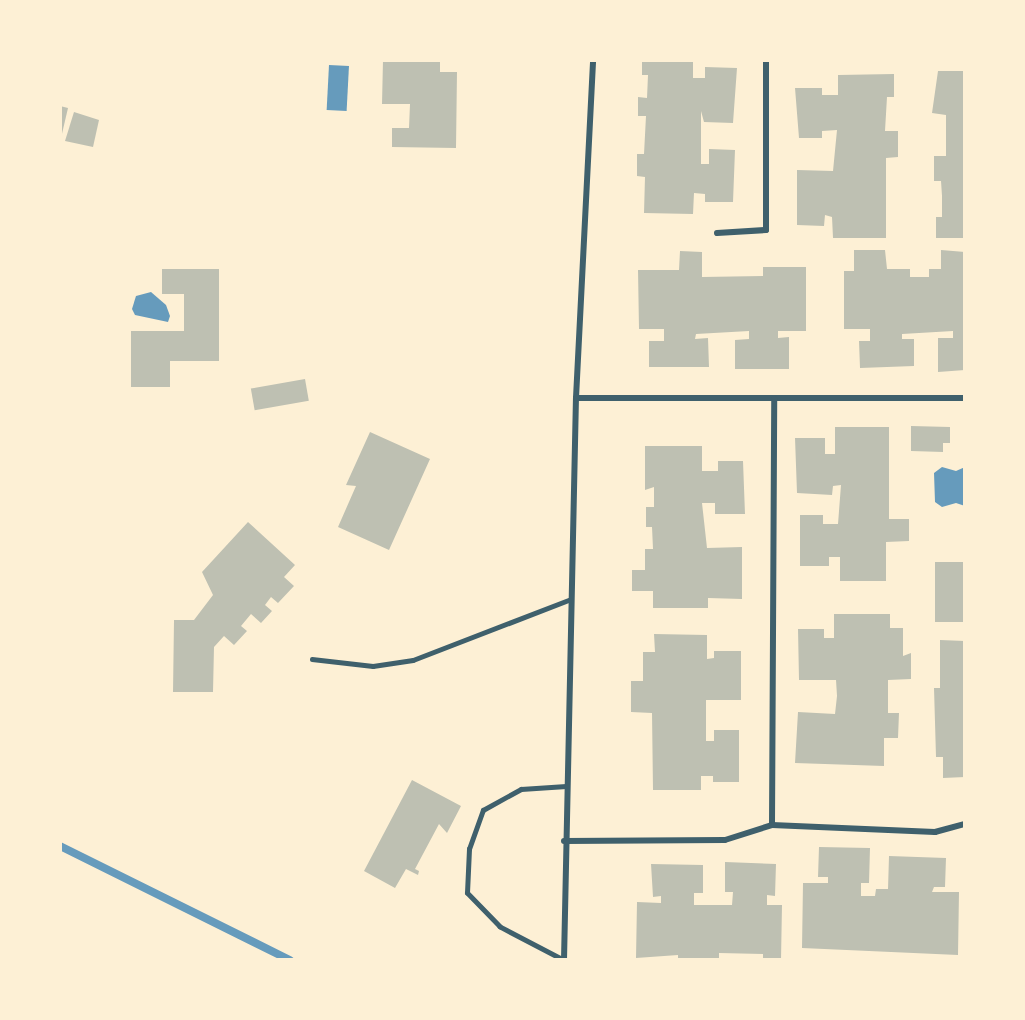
<!DOCTYPE html>
<html>
<head>
<meta charset="utf-8">
<style>
	body { margin:0 }
	#map { position:relative; width:1025px; height:1020px; overflow:hidden; background:#fdf0d5; font-family:"PT Sans Narrow",sans-serif }
	div>[style] { position:absolute }
	.water>* { inset:0; background:#669bbc; transform-origin:0 0 }
	.stream>* { height:8px; margin:-4px; padding:0 4px; transform-origin:4px; border-radius:4px; background:#669bbc }
	.building>* { inset:0; background:#bec0b2; transform-origin:0 0 }
	.service>* { height:4.5px; margin:-2.25px; padding:0 2.25px; transform-origin:2.25px; border-radius:2.25px; background:#3f606c }
	.minor>* { height:6px; margin:-3px; padding:0 3px; transform-origin:3px; border-radius:3px; background:#3f606c }
	span { translate:-50% -50%; white-space:nowrap; text-align:center; line-height:1.15; -webkit-text-stroke:6px #fdf0d5; paint-order:stroke }
	.frame { position:absolute; inset:0; border:62px solid #fdf0d5; pointer-events:none }
</style>
</head>
<body>
<div id="map">
	<div class="water">
		<i style="left:329px;top:65px;width:20px;height:45px;rotate:3deg"></i>
		<i style="clip-path:polygon(151px 292px,166px 305px,170px 316px,168px 322px,135px 315px,132px 309px,136px 296px)"></i>
		<i style="clip-path:polygon(942px 467px,956px 471px,965px 467px,965px 506px,956px 503px,942px 507px,935px 502px,934px 473px)"></i>
	</div>
	<div class="stream">
		<i style="left:60px;top:846px;width:257px;rotate:26.4deg"></i>
	</div>
	<div class="building">
		<i style="clip-path:polygon(383px 60px,440px 60px,440px 72px,457px 72px,456px 148px,392px 147px,392px 128px,409px 128px,410px 104px,382px 104px)"></i>
		<i style="clip-path:polygon(642px 60px,693px 61px,693px 78px,705px 78px,705px 67px,737px 68px,733px 123px,704px 122px,701px 111px,701px 164px,709px 164px,709px 149px,735px 150px,733px 202px,705px 202px,705px 194px,694px 193px,693px 214px,644px 213px,645px 177px,637px 176px,637px 154px,644px 154px,646px 116px,638px 116px,638px 97px,647px 98px,648px 75px,642px 75px)"></i>
		<i style="clip-path:polygon(938px 71px,965px 71px,965px 238px,936px 238px,936px 217px,942px 217px,942px 196px,941px 181px,934px 181px,934px 156px,946px 156px,946px 115px,932px 113px)"></i>
		<i style="clip-path:polygon(894px 74px,894px 97px,887px 97px,885px 131px,898px 131px,898px 157px,886px 158px,886px 238px,833px 238px,832px 217px,825px 215px,824px 226px,797px 225px,797px 170px,833px 171px,837px 130px,822px 131px,822px 138px,799px 138px,795px 88px,822px 88px,822px 95px,838px 95px,838px 75px)"></i>
		<i style="clip-path:polygon(60px 106px,68px 108px,61px 138px,60px 138px)"></i>
		<i style="clip-path:polygon(74px 112px,99px 120px,93px 147px,65px 141px)"></i>
		<i style="clip-path:polygon(854px 250px,885px 250px,887px 269px,910px 269px,910px 277px,929px 277px,929px 269px,941px 269px,941px 250px,965px 252px,965px 370px,938px 372px,938px 338px,953px 338px,953px 331px,902px 334px,902px 339px,914px 339px,914px 366px,860px 368px,859px 341px,870px 341px,870px 329px,844px 329px,844px 271px,854px 271px)"></i>
		<i style="clip-path:polygon(680px 251px,702px 252px,702px 277px,763px 276px,763px 267px,806px 267px,806px 331px,778px 331px,778px 338px,789px 337px,789px 369px,735px 369px,735px 340px,749px 339px,749px 331px,696px 334px,695px 339px,708px 338px,709px 367px,649px 367px,649px 341px,664px 341px,664px 329px,639px 329px,638px 270px,679px 270px)"></i>
		<i style="clip-path:polygon(162px 269px,219px 269px,219px 361px,170px 361px,170px 387px,131px 387px,131px 331px,184px 331px,184px 294px,162px 294px)"></i>
		<i style="left:305px;top:379px;width:22px;height:55px;rotate:80deg"></i>
		<i style="clip-path:polygon(911px 426px,950px 427px,950px 443px,943px 443px,943px 452px,911px 451px)"></i>
		<i style="clip-path:polygon(835px 427px,889px 427px,889px 519px,909px 519px,909px 541px,886px 542px,886px 581px,840px 581px,840px 557px,829px 557px,829px 566px,800px 566px,800px 515px,823px 515px,823px 524px,838px 524px,841px 485px,833px 486px,832px 495px,797px 493px,795px 438px,825px 438px,825px 454px,835px 454px)"></i>
		<i style="clip-path:polygon(370px 432px,430px 459px,389px 550px,338px 527px,356px 486px,346px 485px)"></i>
		<i style="clip-path:polygon(645px 446px,702px 446px,702px 471px,718px 471px,718px 461px,743px 461px,745px 514px,715px 514px,715px 503px,702px 503px,707px 548px,742px 547px,742px 599px,708px 598px,708px 608px,653px 608px,653px 591px,632px 591px,632px 570px,645px 570px,645px 549px,653px 549px,652px 527px,646px 527px,646px 507px,654px 507px,654px 487px,645px 490px)"></i>
		<i style="clip-path:polygon(248px 522px,295px 565px,284px 577px,294px 586px,278px 603px,271px 597px,265px 605px,272px 611px,261px 623px,251px 614px,241px 626px,247px 631px,234px 645px,224px 636px,214px 647px,213px 692px,173px 692px,174px 620px,194px 620px,213px 595px,202px 572px)"></i>
		<i style="left:935px;top:562px;width:30px;height:60px"></i>
		<i style="clip-path:polygon(834px 614px,890px 614px,890px 628px,903px 628px,903px 656px,911px 653px,911px 679px,888px 680px,888px 713px,899px 713px,898px 738px,884px 738px,884px 766px,795px 763px,798px 712px,835px 714px,837px 696px,836px 680px,799px 680px,798px 629px,824px 629px,824px 638px,834px 638px)"></i>
		<i style="clip-path:polygon(654px 634px,707px 635px,707px 659px,714px 658px,714px 651px,741px 651px,741px 700px,706px 700px,706px 741px,714px 741px,714px 730px,739px 730px,739px 782px,713px 782px,713px 776px,701px 776px,701px 790px,653px 790px,652px 713px,631px 712px,631px 681px,643px 681px,643px 652px,655px 652px)"></i>
		<i style="clip-path:polygon(940px 640px,965px 641px,965px 777px,943px 778px,943px 757px,936px 757px,934px 688px,940px 688px)"></i>
		<i style="clip-path:polygon(412px 780px,461px 806px,447px 833px,439px 824px,415px 869px,419px 871px,418px 875px,406px 869px,395px 888px,364px 871px)"></i>
		<i style="clip-path:polygon(819px 847px,870px 848px,869px 883px,861px 883px,861px 896px,875px 896px,876px 889px,888px 889px,889px 856px,946px 858px,945px 887px,934px 887px,932px 892px,959px 892px,958px 955px,802px 948px,803px 883px,828px 883px,828px 877px,818px 877px)"></i>
		<i style="clip-path:polygon(725px 862px,776px 864px,775px 896px,767px 895px,767px 905px,782px 905px,781px 960px,763px 960px,763px 954px,719px 953px,719px 960px,678px 960px,678px 955px,636px 958px,637px 902px,661px 903px,661px 896px,653px 897px,651px 864px,703px 865px,703px 893px,694px 893px,694px 905px,732px 905px,733px 892px,725px 892px)"></i>
	</div>
	<div class="service">
		<i style="left:312px;top:659px;width:61px;rotate:6.5deg"></i>
		<i style="left:373px;top:666px;width:40px;rotate:-8.5deg"></i>
		<i style="left:413px;top:660px;width:169px;rotate:-21.1deg"></i>
		<i style="left:563px;top:960px;width:71px;rotate:-152.4deg"></i>
		<i style="left:500px;top:927px;width:47px;rotate:-134.1deg"></i>
		<i style="left:467px;top:893px;width:44px;rotate:-87.4deg"></i>
		<i style="left:469px;top:849px;width:41px;rotate:-70.3deg"></i>
		<i style="left:483px;top:810px;width:43px;rotate:-28.9deg"></i>
		<i style="left:521px;top:789px;width:45px;rotate:-3.8deg"></i>
	</div>
	<div class="minor">
		<i style="left:717px;top:233px;width:49px;rotate:-3.5deg"></i>
		<i style="left:766px;top:230px;width:170px;rotate:-90deg"></i>
		<i style="left:576px;top:398px;width:389px"></i>
		<i style="left:772px;top:825px;width:426px;rotate:-89.7deg"></i>
		<i style="left:564px;top:841px;width:161px;rotate:-0.4deg"></i>
		<i style="left:725px;top:840px;width:49px;rotate:-17.7deg"></i>
		<i style="left:772px;top:825px;width:163px;rotate:2.5deg"></i>
		<i style="left:935px;top:832px;width:31px;rotate:-15deg"></i>
		<i style="left:564px;top:960px;width:562px;rotate:-88.78deg"></i>
		<i style="left:576px;top:398px;width:338px;rotate:-87.1deg"></i>
	</div>
	<div class="frame"></div>
</div>
</body>
</html>
